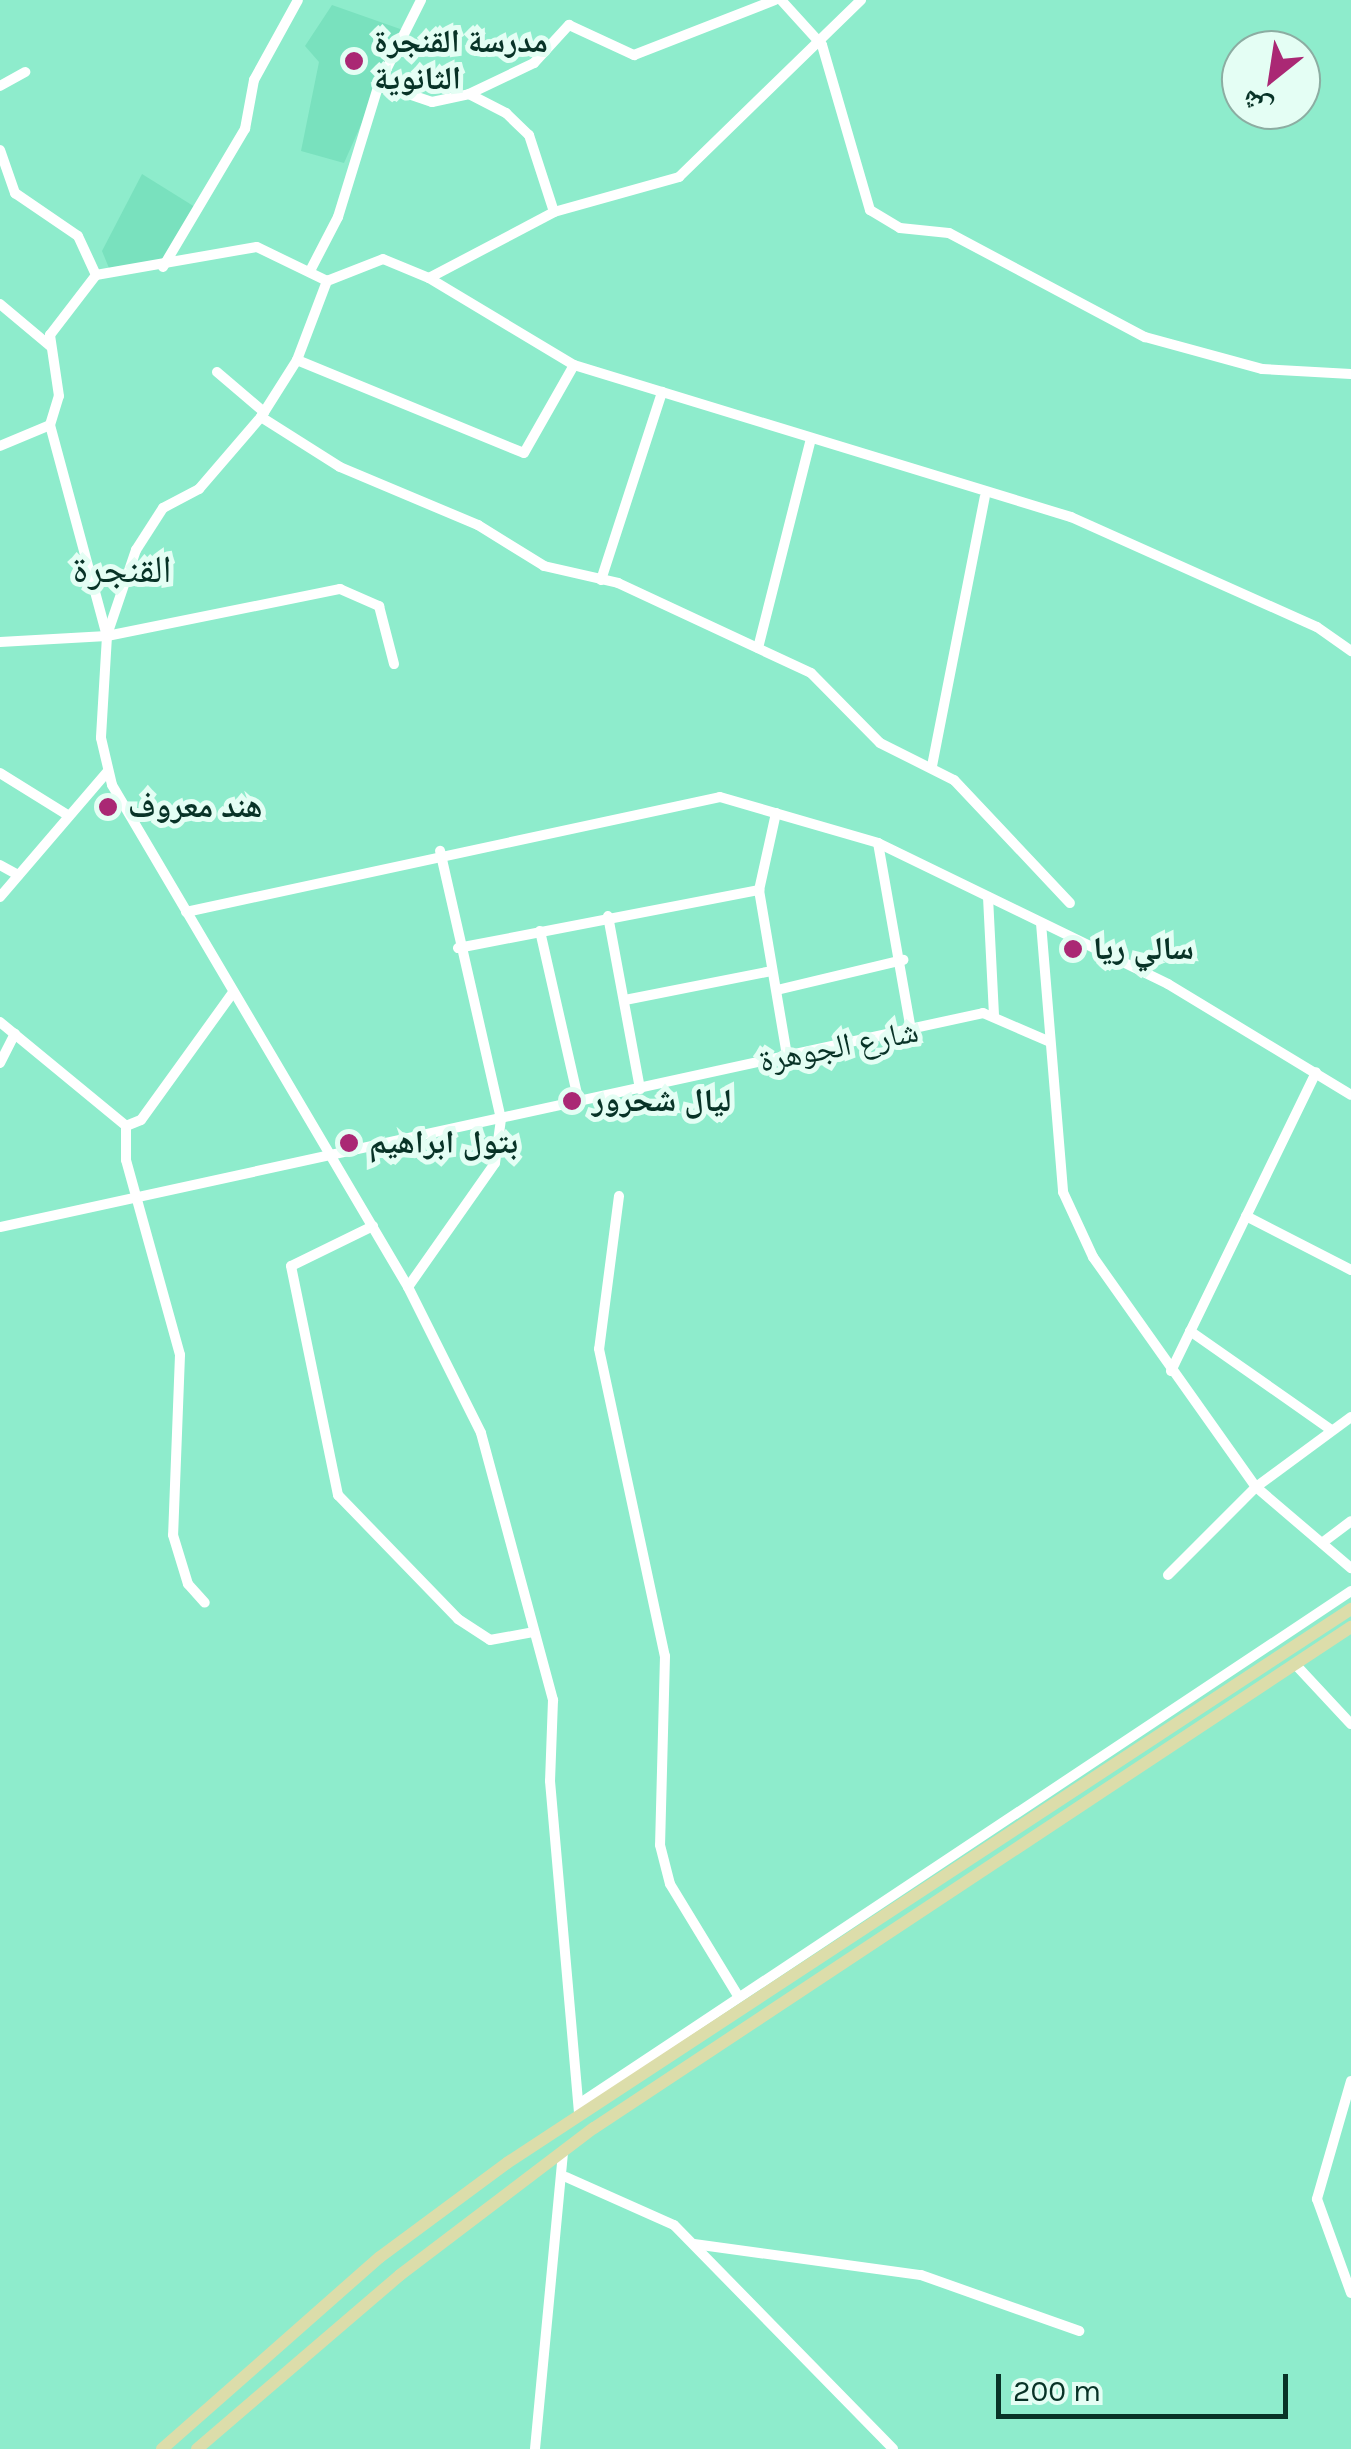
<!DOCTYPE html>
<html>
<head>
<meta charset="utf-8">
<style>
	body { margin:0 }
	#map { position:relative; width:1351px; height:2449px; overflow:hidden; background:#8eeccc; font-family:Karla,"Noto Naskh Arabic",sans-serif }
	div>[style] { position:absolute }
	.built>* { inset:0; background:#79e1be }
	.minor>* { height:10px; margin:-5px; padding:0 5px; transform-origin:5px; border-radius:5px; background:#fff }
	.major>* { height:12px; margin:-6px; padding:0 6px; transform-origin:6px; border-radius:6px; background:#dcddaa }
	.dots>* { width:28px; height:28px; translate:-50% -50%; box-sizing:border-box; border:5px solid #e4fef4; border-radius:50% }
	span { translate:-50% -50%; white-space:nowrap; text-align:center; line-height:1.15; -webkit-text-stroke:10px #e4fef4; paint-order:stroke }
	.poi-label { font-size:32px; color:#083327; font-weight:700 }
	.left { translate:0 -50%; text-align:left }
	.street-label { font-size:32px; color:#083327 }
	.quarter-label { font-size:38px; color:#083327 }
	.north { position:absolute; left:1221px; top:30px; width:100px; height:100px; box-sizing:border-box; background:#e4fef4; border:2px solid #8cada2; border-radius:50%; rotate:210deg; font-size:28px; font-weight:700; line-height:40px; text-align:center; color:#083327 }
	.north::after { content:''; display:block; margin:auto; width:35px; height:45px; background:#aa2874; clip-path:polygon(50% 0,100% 100%,50% 72%,0 100%) }
	.scale { position:absolute; left:996px; top:2374px; width:292px; height:45px; box-sizing:border-box; border:5px solid #083327; border-top:0; padding-left:12px; font-size:30px; line-height:35px; white-space:nowrap; color:#083327; -webkit-text-stroke:8px #e4fef4; paint-order:stroke }
</style>
</head>
<body>
<div id="map">
	<div class="built">
		<i style="clip-path:polygon(332px 5px,403px 30px,344px 163px,301px 151px,319px 62px,305px 46px)"></i>
		<i style="clip-path:polygon(142px 174px,195px 207px,166px 260px,111px 273px,102px 251px)"></i>
	</div>
	<div class="minor">
		<i style="left:781px;top:0;width:61px;rotate:47.7deg"></i>
		<i style="left:822px;top:45px;width:172px;rotate:73.8deg"></i>
		<i style="left:870px;top:210px;width:35px;rotate:31deg"></i>
		<i style="left:900px;top:228px;width:49px;rotate:5.8deg"></i>
		<i style="left:949px;top:233px;width:222px;rotate:28deg"></i>
		<i style="left:1145px;top:337px;width:121px;rotate:15.3deg"></i>
		<i style="left:1262px;top:369px;width:89px;rotate:3.2deg"></i>
		<i style="left:379px;top:84px;width:94px;rotate:-63.4deg"></i>
		<i style="left:0;top:86px;width:29px;rotate:-29deg"></i>
		<i style="left:469px;top:94px;width:72px;rotate:-25.5deg"></i>
		<i style="left:534px;top:63px;width:52px;rotate:-47.4deg"></i>
		<i style="left:569px;top:25px;width:72px;rotate:24.8deg"></i>
		<i style="left:634px;top:55px;width:151px;rotate:-21.3deg"></i>
		<i style="left:0;top:150px;width:46px;rotate:70.8deg"></i>
		<i style="left:15px;top:193px;width:76px;rotate:34.3deg"></i>
		<i style="left:78px;top:236px;width:43px;rotate:65.2deg"></i>
		<i style="left:163px;top:267px;width:161px;rotate:-59.3deg"></i>
		<i style="left:245px;top:129px;width:50px;rotate:-79.6deg"></i>
		<i style="left:254px;top:80px;width:91px;rotate:-61.2deg"></i>
		<i style="left:310px;top:271px;width:61px;rotate:-62.6deg"></i>
		<i style="left:338px;top:217px;width:139px;rotate:-72.9deg"></i>
		<i style="left:379px;top:84px;width:56px;rotate:18.8deg"></i>
		<i style="left:432px;top:102px;width:38px;rotate:-12deg"></i>
		<i style="left:469px;top:94px;width:42px;rotate:27.2deg"></i>
		<i style="left:506px;top:113px;width:32px;rotate:44deg"></i>
		<i style="left:529px;top:135px;width:81px;rotate:72deg"></i>
		<i style="left:429px;top:278px;width:169px;rotate:31deg"></i>
		<i style="left:574px;top:365px;width:520px;rotate:17.01deg"></i>
		<i style="left:1071px;top:517px;width:269px;rotate:24.1deg"></i>
		<i style="left:1317px;top:627px;width:42px;rotate:35.2deg"></i>
		<i style="left:0;top:304px;width:65px;rotate:40deg"></i>
		<i style="left:297px;top:360px;width:245px;rotate:22.3deg"></i>
		<i style="left:524px;top:453px;width:101px;rotate:-60.4deg"></i>
		<i style="left:217px;top:372px;width:62px;rotate:40.4deg"></i>
		<i style="left:261px;top:417px;width:67px;rotate:-57.7deg"></i>
		<i style="left:297px;top:360px;width:85px;rotate:-69.2deg"></i>
		<i style="left:50px;top:425px;width:30px;rotate:-73deg"></i>
		<i style="left:59px;top:396px;width:62px;rotate:-98.4deg"></i>
		<i style="left:50px;top:335px;width:76px;rotate:-52.5deg"></i>
		<i style="left:96px;top:275px;width:163px;rotate:-9.9deg"></i>
		<i style="left:257px;top:247px;width:78px;rotate:25.9deg"></i>
		<i style="left:327px;top:281px;width:60px;rotate:-21.4deg"></i>
		<i style="left:383px;top:259px;width:50px;rotate:22.4deg"></i>
		<i style="left:429px;top:278px;width:141px;rotate:-27.8deg"></i>
		<i style="left:554px;top:212px;width:130px;rotate:-15.6deg"></i>
		<i style="left:679px;top:177px;width:254px;rotate:-44.2deg"></i>
		<i style="left:0;top:446px;width:54px;rotate:-22.8deg"></i>
		<i style="left:50px;top:425px;width:219px;rotate:74.9deg"></i>
		<i style="left:107px;top:636px;width:102px;rotate:93.4deg"></i>
		<i style="left:101px;top:738px;width:48px;rotate:76.8deg"></i>
		<i style="left:112px;top:785px;width:583px;rotate:59.47deg"></i>
		<i style="left:408px;top:1287px;width:163px;rotate:63.4deg"></i>
		<i style="left:481px;top:1433px;width:277px;rotate:74.9deg"></i>
		<i style="left:553px;top:1700px;width:81px;rotate:92.1deg"></i>
		<i style="left:550px;top:1781px;width:335px;rotate:85deg"></i>
		<i style="left:601px;top:580px;width:198px;rotate:-72deg"></i>
		<i style="left:107px;top:635px;width:90px;rotate:-71.2deg"></i>
		<i style="left:136px;top:550px;width:50px;rotate:-57.3deg"></i>
		<i style="left:163px;top:508px;width:41px;rotate:-27.8deg"></i>
		<i style="left:199px;top:489px;width:95px;rotate:-49.3deg"></i>
		<i style="left:261px;top:417px;width:93px;rotate:32.3deg"></i>
		<i style="left:340px;top:467px;width:150px;rotate:22.8deg"></i>
		<i style="left:478px;top:525px;width:78px;rotate:31.8deg"></i>
		<i style="left:544px;top:566px;width:76px;rotate:12.9deg"></i>
		<i style="left:618px;top:583px;width:213px;rotate:25deg"></i>
		<i style="left:811px;top:673px;width:98px;rotate:45.4deg"></i>
		<i style="left:880px;top:743px;width:83px;rotate:26.6deg"></i>
		<i style="left:954px;top:780px;width:169px;rotate:46.7deg"></i>
		<i style="left:0;top:642px;width:107px;rotate:-3.2deg"></i>
		<i style="left:107px;top:636px;width:238px;rotate:-11.4deg"></i>
		<i style="left:340px;top:589px;width:43px;rotate:23.6deg"></i>
		<i style="left:379px;top:606px;width:60px;rotate:75.5deg"></i>
		<i style="left:758px;top:648px;width:212px;rotate:-75.8deg"></i>
		<i style="left:932px;top:766px;width:274px;rotate:-78.9deg"></i>
		<i style="left:0;top:773px;width:81px;rotate:31.9deg"></i>
		<i style="left:776px;top:813px;width:79px;rotate:102.4deg"></i>
		<i style="left:759px;top:890px;width:168px;rotate:80.4deg"></i>
		<i style="left:878px;top:843px;width:195px;rotate:80deg"></i>
		<i style="left:0;top:865px;width:21px;rotate:29deg"></i>
		<i style="left:0;top:897px;width:165px;rotate:-49.4deg"></i>
		<i style="left:988px;top:897px;width:118px;rotate:87.1deg"></i>
		<i style="left:186px;top:912px;width:546px;rotate:-12.15deg"></i>
		<i style="left:720px;top:797px;width:165px;rotate:16.2deg"></i>
		<i style="left:878px;top:843px;width:322px;rotate:25.9deg"></i>
		<i style="left:1168px;top:984px;width:214px;rotate:31.2deg"></i>
		<i style="left:608px;top:916px;width:176px;rotate:79.5deg"></i>
		<i style="left:1041px;top:923px;width:270px;rotate:85.3deg"></i>
		<i style="left:1063px;top:1192px;width:72px;rotate:65.2deg"></i>
		<i style="left:1093px;top:1257px;width:282px;rotate:54.7deg"></i>
		<i style="left:1256px;top:1487px;width:125px;rotate:40.5deg"></i>
		<i style="left:540px;top:931px;width:176px;rotate:77.2deg"></i>
		<i style="left:458px;top:948px;width:307px;rotate:-10.9deg"></i>
		<i style="left:777px;top:990px;width:130px;rotate:-13.4deg"></i>
		<i style="left:625px;top:1000px;width:149px;rotate:-11.2deg"></i>
		<i style="left:0;top:1022px;width:163px;rotate:39.5deg"></i>
		<i style="left:0;top:1063px;width:33px;rotate:-63deg"></i>
		<i style="left:126px;top:1126px;width:34px;rotate:90deg"></i>
		<i style="left:126px;top:1160px;width:202px;rotate:74.5deg"></i>
		<i style="left:180px;top:1355px;width:180px;rotate:92.2deg"></i>
		<i style="left:173px;top:1535px;width:51px;rotate:73deg"></i>
		<i style="left:188px;top:1584px;width:25px;rotate:48deg"></i>
		<i style="left:126px;top:1126px;width:16px;rotate:-22deg"></i>
		<i style="left:141px;top:1120px;width:155px;rotate:-54.2deg"></i>
		<i style="left:619px;top:1196px;width:154px;rotate:97.4deg"></i>
		<i style="left:599px;top:1349px;width:314px;rotate:77.9deg"></i>
		<i style="left:665px;top:1656px;width:189px;rotate:91.5deg"></i>
		<i style="left:660px;top:1845px;width:40px;rotate:75.6deg"></i>
		<i style="left:670px;top:1884px;width:131px;rotate:58.7deg"></i>
		<i style="left:1246px;top:1216px;width:118px;rotate:27.2deg"></i>
		<i style="left:373px;top:1226px;width:91px;rotate:154deg"></i>
		<i style="left:291px;top:1266px;width:234px;rotate:78.4deg"></i>
		<i style="left:338px;top:1495px;width:173px;rotate:45.9deg"></i>
		<i style="left:458px;top:1619px;width:38px;rotate:33deg"></i>
		<i style="left:490px;top:1640px;width:45px;rotate:-10.3deg"></i>
		<i style="left:0;top:1227px;width:1006px;rotate:-12.28deg"></i>
		<i style="left:983px;top:1013px;width:71px;rotate:23.3deg"></i>
		<i style="left:408px;top:1287px;width:151px;rotate:-54.9deg"></i>
		<i style="left:495px;top:1163px;width:44px;rotate:-82.2deg"></i>
		<i style="left:501px;top:1119px;width:275px;rotate:-102.8deg"></i>
		<i style="left:1190px;top:1331px;width:171px;rotate:35deg"></i>
		<i style="left:1171px;top:1371px;width:332px;rotate:-64.1deg"></i>
		<i style="left:1322px;top:1543px;width:36px;rotate:-37deg"></i>
		<i style="left:1168px;top:1575px;width:124px;rotate:-45deg"></i>
		<i style="left:1256px;top:1487px;width:118px;rotate:-36.4deg"></i>
		<i style="left:1295px;top:1664px;width:82px;rotate:47deg"></i>
		<i style="left:1351px;top:2081px;width:123px;rotate:106.1deg"></i>
		<i style="left:1317px;top:2199px;width:100px;rotate:70.1deg"></i>
		<i style="left:579px;top:2104px;width:927px;rotate:-33.6deg"></i>
		<i style="left:566px;top:2177px;width:118px;rotate:24deg"></i>
		<i style="left:674px;top:2225px;width:313px;rotate:45.6deg"></i>
		<i style="left:694px;top:2244px;width:229px;rotate:7.8deg"></i>
		<i style="left:921px;top:2275px;width:168px;rotate:19.5deg"></i>
		<i style="left:535px;top:2449px;width:299px;rotate:-84.6deg"></i>
	</div>
	<div class="major">
		<i style="left:162px;top:2449px;width:290px;rotate:-41.4deg"></i>
		<i style="left:380px;top:2257px;width:158px;rotate:-36.5deg"></i>
		<i style="left:507px;top:2163px;width:1010px;rotate:-33.28deg"></i>
		<i style="left:197px;top:2449px;width:267px;rotate:-40.6deg"></i>
		<i style="left:400px;top:2275px;width:243px;rotate:-37.2deg"></i>
		<i style="left:594px;top:2128px;width:908px;rotate:-33.5deg"></i>
	</div>
	<div class="dots">
		<i style="left:354px;top:61px;background:#aa2874"></i>
		<i style="left:108px;top:807px;background:#aa2874"></i>
		<i style="left:1073px;top:949px;background:#aa2874"></i>
		<i style="left:572px;top:1101px;background:#aa2874"></i>
		<i style="left:349px;top:1143px;background:#aa2874"></i>
	</div>
	<div class="poi-label">
		<span class="left" style="left:374px;top:61px">مدرسة القنجرة<br>الثانوية</span>
		<span class="left" style="left:128px;top:807px">هند معروف</span>
		<span class="left" style="left:1093px;top:949px">سالي ريا</span>
		<span class="left" style="left:592px;top:1101px">ليال شحرور</span>
		<span class="left" style="left:369px;top:1143px">بتول ابراهيم</span>
	</div>
	<div class="street-label">
		<span style="left:839px;top:1047px;rotate:-11deg">شارع الجوهرة</span>
	</div>
	<div class="quarter-label">
		<span style="left:122px;top:570px">القنجرة</span>
	</div>
	<div class="north">ش</div>
	<div class="scale">200 m</div>
</div>
</body>
</html>
